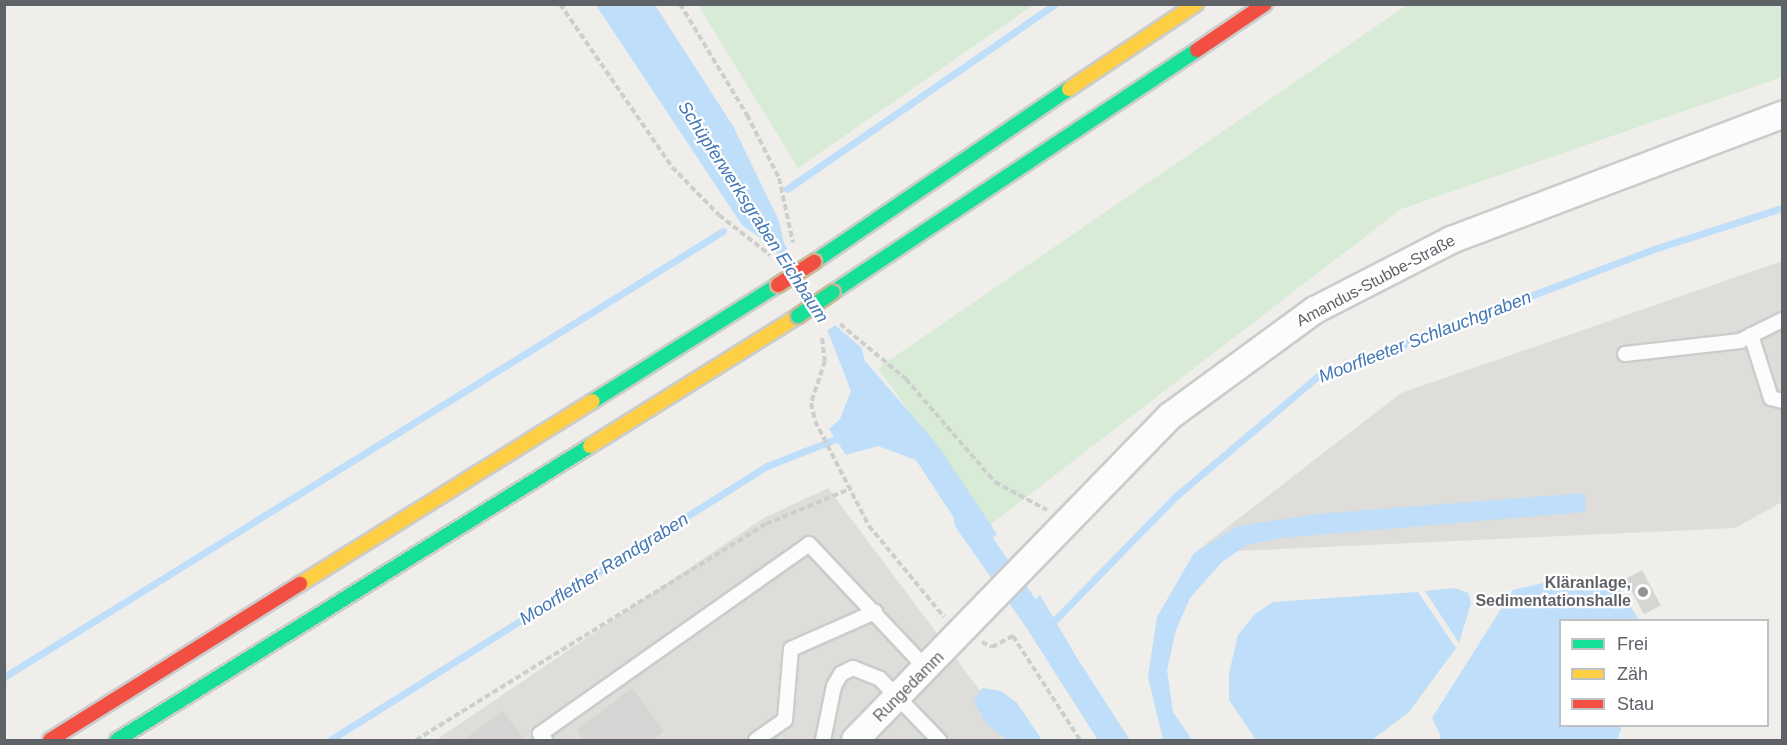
<!DOCTYPE html>
<html>
<head>
<meta charset="utf-8">
<style>
	body { margin:0 }
	#map { position:relative; width:1787px; height:745px; overflow:hidden; background:#efeeea; font-family:Arial,sans-serif }
	div>[style] { position:absolute }
	.industrial>* { inset:0; background:#dfddda }
	.green>* { inset:0; background:#d7ebd6 }
	.water>* { inset:0; background:#bfdef9 }
	.pier>* { inset:0; background:#efeeea; transform-origin:0 0 }
	.stream>* { height:7px; margin:-3.5px; padding:0 3.5px; transform-origin:3.5px; border-radius:3.5px; background:#bfdef9 }
	.canal>* { height:24px; margin:-12px; padding:0 12px; transform-origin:12px; border-radius:12px; background:#bfdef9 }
	.building>* { inset:0; background:#d6d5d3; transform-origin:0 0 }
	.path>* { height:4px; margin-top:-2px; transform-origin:0; background:repeating-linear-gradient(90deg,#cbd0cd 0 6px,transparent 0 9px) }
	.roads { filter:drop-shadow(2px 0 #cbcccc) drop-shadow(-2px 0 #cbcccc) drop-shadow(0 2px #cbcccc) drop-shadow(0 -2px #cbcccc) }
	.lane>* { height:14px; margin:-7px; padding:0 7px; transform-origin:7px; border-radius:7px; background:#fdfcfc }
	.street>* { height:26px; margin:-13px; padding:0 13px; transform-origin:13px; border-radius:13px; background:#fdfcfc }
	.fast>* { height:14px; margin:-7px; padding:0 7px; transform-origin:7px; border-radius:7px; background:#16e098 }
	.slow>* { height:14px; margin:-7px; padding:0 7px; transform-origin:7px; border-radius:7px; background:#ffcf43 }
	.jam>* { height:14px; margin:-7px; padding:0 7px; transform-origin:7px; border-radius:7px; background:#f24e42 }
	.bridges { filter:drop-shadow(2px 0 #c8ba96) drop-shadow(-2px 0 #c8ba96) drop-shadow(0 2px #c8ba96) drop-shadow(0 -2px #c8ba96) }
	.fast-bridge>* { height:14px; margin:-7px; padding:0 7px; transform-origin:7px; border-radius:7px; background:#16e098 }
	.jam-bridge>* { height:14px; margin:-7px; padding:0 7px; transform-origin:7px; border-radius:7px; background:#f24e42 }
	.dots>* { width:16px; height:16px; translate:-50% -50%; box-sizing:border-box; border:3px solid #fff; border-radius:50% }
	span { translate:-50% -50%; white-space:nowrap; text-align:center; line-height:1.15; -webkit-text-stroke:4.5px #fff; paint-order:stroke }
	.street-label { font-size:16px; color:#5f6368 }
	.poi-label { font-size:16px; color:#5f6368; font-weight:700 }
	.right { translate:-100% -50%; text-align:right }
	.water-label { font-size:18px; color:#4277b5; font-style:italic }
	.frame { position:absolute; inset:0; border:6px solid #5f6368; pointer-events:none }
	.legend { position:absolute; left:1559px; top:619px; width:210px; height:108px; box-sizing:border-box; background:#fff; border:2px solid #bfc1c3; margin:0; padding:8px 10px; list-style:none; font-size:18px; color:#5f6368 }
	.legend li { display:flex; align-items:center; gap:12px; height:30px }
	.legend b { width:30px; border:2px solid #bfc1c3 }
</style>
</head>
<body>
<div id="map">
	<div class="industrial">
		<i style="clip-path:polygon(1782px 261px,1782px 502px,1735px 528px,1194px 553px,1401px 393px)"></i>
		<i style="clip-path:polygon(828px 488px,1017px 740px,436px 740px,762px 519px)"></i>
	</div>
	<div class="green">
		<i style="clip-path:polygon(698px 5px,1033px 5px,798px 168px)"></i>
		<i style="clip-path:polygon(1407px 5px,1782px 5px,1782px 77px,1401px 209px,990px 525px,878px 368px)"></i>
	</div>
	<div class="water">
		<i style="clip-path:polygon(596px 5px,655px 5px,733px 126px,779px 221px,784px 243px,836px 326px,861px 347px,865px 361px,936px 443px,997px 534px,977px 553px,916px 460px,878px 446px,846px 455px,829px 429px,840px 419px,851px 391px,828px 332px,773px 247px,742px 225px)"></i>
		<i style="clip-path:polygon(1585px 493px,1585px 512px,1281px 538px,1247px 545px,1222px 562px,1190px 598px,1176px 630px,1167px 670px,1173px 712px,1192px 740px,1163px 740px,1148px 677px,1157px 617px,1194px 553px,1238px 526px,1317px 514px)"></i>
		<i style="clip-path:polygon(1607px 578px,1618px 586px,1639px 620px,1560px 620px,1560px 726px,1622px 726px,1617px 740px,1438px 740px,1441px 736px,1432px 718px,1513px 590px,1543px 583px)"></i>
		<i style="clip-path:polygon(1455px 588px,1468px 593px,1471px 603px,1459px 643px,1425px 591px)"></i>
		<i style="clip-path:polygon(1418px 592px,1456px 648px,1409px 712px,1372px 740px,1256px 740px,1229px 700px,1229px 673px,1238px 635px,1255px 614px,1273px 602px)"></i>
		<i style="clip-path:polygon(1040px 595px,1077px 658px,1130px 740px,1098px 740px,1029px 632px,1021px 615px)"></i>
		<i style="clip-path:polygon(982px 688px,1001px 691px,1017px 703px,1042px 740px,1007px 740px,985px 723px,974px 701px)"></i>
	</div>
	<div class="pier">
		<i style="left:789px;top:248px;width:90px;height:16px;rotate:57deg"></i>
	</div>
	<div class="stream">
		<i style="left:787px;top:189px;width:326px;rotate:-34.6deg"></i>
		<i style="left:1049px;top:626px;width:182px;rotate:-45.7deg"></i>
		<i style="left:1176px;top:496px;width:185px;rotate:-40.2deg"></i>
		<i style="left:1317px;top:377px;width:360px;rotate:-20.8deg"></i>
		<i style="left:1654px;top:249px;width:134px;rotate:-17.8deg"></i>
		<i style="left:4px;top:677px;width:846px;rotate:-31.81deg"></i>
		<i style="left:330px;top:740px;width:516px;rotate:-32.09deg"></i>
		<i style="left:767px;top:466px;width:82px;rotate:-21.5deg"></i>
	</div>
	<div class="canal">
		<i style="left:966px;top:521px;width:139px;rotate:54.9deg"></i>
	</div>
	<div class="building">
		<i style="left:1642px;top:570px;width:40px;height:19px;rotate:62deg"></i>
		<i style="clip-path:polygon(632px 688px,664px 731px,652px 741px,585px 741px,577px 730px)"></i>
		<i style="clip-path:polygon(503px 711px,525px 741px,462px 741px)"></i>
	</div>
	<div class="path">
		<i style="left:560px;top:4px;width:198px;rotate:55.5deg"></i>
		<i style="left:672px;top:167px;width:67px;rotate:45.6deg"></i>
		<i style="left:719px;top:215px;width:65px;rotate:38.1deg"></i>
		<i style="left:680px;top:4px;width:130px;rotate:58.9deg"></i>
		<i style="left:747px;top:115px;width:71px;rotate:63.1deg"></i>
		<i style="left:779px;top:178px;width:66px;rotate:77.8deg"></i>
		<i style="left:840px;top:324px;width:86px;rotate:39.8deg"></i>
		<i style="left:906px;top:379px;width:136px;rotate:49.2deg"></i>
		<i style="left:995px;top:482px;width:59px;rotate:28.3deg"></i>
		<i style="left:822px;top:338px;width:23px;rotate:83deg"></i>
		<i style="left:825px;top:361px;width:44px;rotate:108.4deg"></i>
		<i style="left:811px;top:403px;width:18px;rotate:77deg"></i>
		<i style="left:815px;top:421px;width:118px;rotate:62.8deg"></i>
		<i style="left:869px;top:526px;width:118px;rotate:50.5deg"></i>
		<i style="left:982px;top:642px;width:11px;rotate:27deg"></i>
		<i style="left:992px;top:647px;width:24px;rotate:-28deg"></i>
		<i style="left:1013px;top:636px;width:124px;rotate:57.2deg"></i>
		<i style="left:416px;top:740px;width:411px;rotate:-31.7deg"></i>
		<i style="left:766px;top:524px;width:93px;rotate:-22.7deg"></i>
	</div>
	<div class="roads">
		<div class="lane">
			<i style="left:1751px;top:335px;width:66px;rotate:72.4deg"></i>
			<i style="left:1771px;top:398px;width:11px;rotate:15deg"></i>
			<i style="left:1625px;top:354px;width:116px;rotate:-6.4deg"></i>
			<i style="left:1740px;top:341px;width:47px;rotate:-26.6deg"></i>
			<i style="left:545px;top:740px;width:8px;rotate:-130deg"></i>
			<i style="left:540px;top:734px;width:329px;rotate:-35.2deg"></i>
			<i style="left:809px;top:544px;width:172px;rotate:46.7deg"></i>
			<i style="left:756px;top:740px;width:35px;rotate:-35deg"></i>
			<i style="left:785px;top:720px;width:71px;rotate:-85.2deg"></i>
			<i style="left:791px;top:649px;width:92px;rotate:-23.8deg"></i>
			<i style="left:823px;top:740px;width:55px;rotate:-78.5deg"></i>
			<i style="left:834px;top:686px;width:14px;rotate:-60deg"></i>
			<i style="left:841px;top:674px;width:13px;rotate:-27deg"></i>
			<i style="left:853px;top:668px;width:29px;rotate:22deg"></i>
			<i style="left:880px;top:679px;width:85px;rotate:46deg"></i>
		</div>
		<div class="street">
			<i style="left:855px;top:740px;width:452px;rotate:-45.8deg"></i>
			<i style="left:1170px;top:416px;width:180px;rotate:-36.2deg"></i>
			<i style="left:1315px;top:310px;width:153px;rotate:-27.2deg"></i>
			<i style="left:1451px;top:240px;width:354px;rotate:-20.7deg"></i>
		</div>
		<div class="fast">
			<i style="left:814px;top:262px;width:308px;rotate:-34.2deg"></i>
			<i style="left:833px;top:292px;width:437px;rotate:-33.6deg"></i>
			<i style="left:593px;top:401px;width:218px;rotate:-32.1deg"></i>
			<i style="left:117px;top:740px;width:557px;rotate:-31.86deg"></i>
		</div>
		<div class="slow">
			<i style="left:1069px;top:89px;width:153px;rotate:-33.8deg"></i>
			<i style="left:590px;top:446px;width:245px;rotate:-32deg"></i>
			<i style="left:300px;top:584px;width:345px;rotate:-32deg"></i>
		</div>
		<div class="jam">
			<i style="left:1197px;top:50px;width:82px;rotate:-34.1deg"></i>
			<i style="left:50px;top:740px;width:295px;rotate:-32deg"></i>
		</div>
	</div>
	<div class="bridges">
		<div class="fast-bridge">
			<i style="left:798px;top:316px;width:42px;rotate:-34.4deg"></i>
		</div>
		<div class="jam-bridge">
			<i style="left:778px;top:285px;width:43px;rotate:-32.6deg"></i>
		</div>
	</div>
	<div class="dots">
		<i style="left:1643px;top:592px;background:#919496"></i>
	</div>
	<div class="street-label">
		<span style="left:1376px;top:281px;rotate:-28deg">Amandus-Stubbe-Straße</span>
		<span style="left:909px;top:687px;rotate:-45deg">Rungedamm</span>
	</div>
	<div class="poi-label">
		<span class="right" style="left:1631px;top:592px">Kläranlage,<br>Sedimentationshalle</span>
	</div>
	<div class="water-label">
		<span style="left:753px;top:212px;rotate:57deg">Schüpferwerksgraben Eichbaum</span>
		<span style="left:1425px;top:337px;rotate:-21deg">Moorfleeter Schlauchgraben</span>
		<span style="left:604px;top:569px;rotate:-32deg">Moorflether Randgraben</span>
	</div>
	<div class="frame"></div>
	<ul class="legend">
	<li><b style="height:8px;background:#16e098"></b>Frei</li>
	<li><b style="height:8px;background:#ffcf43"></b>Zäh</li>
	<li><b style="height:8px;background:#f24e42"></b>Stau</li>
	</ul>
</div>
</body>
</html>
